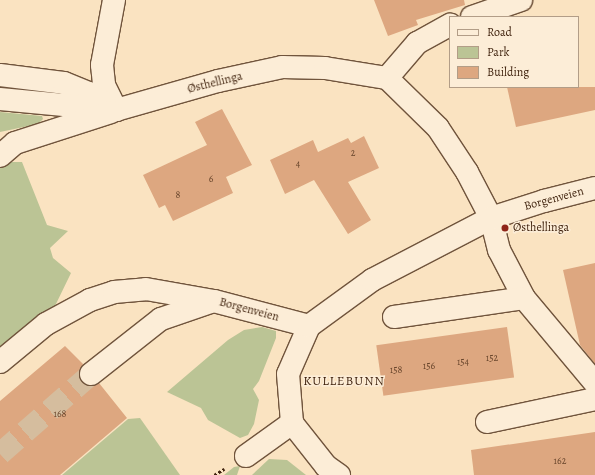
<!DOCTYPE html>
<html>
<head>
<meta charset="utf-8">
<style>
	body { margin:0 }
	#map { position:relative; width:595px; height:475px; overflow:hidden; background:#fae3c1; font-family:Alegreya,serif }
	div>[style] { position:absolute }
	.green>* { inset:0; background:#bbc495 }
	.building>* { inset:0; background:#dda780; transform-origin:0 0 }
	.minor-tunnel>* { height:22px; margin-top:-11px; transform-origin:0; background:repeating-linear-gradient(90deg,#d5bd9e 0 22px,transparent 0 33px) }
	.path>* { height:2.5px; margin-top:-1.25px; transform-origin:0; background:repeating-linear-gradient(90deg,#422510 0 3px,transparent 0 5px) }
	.roads { filter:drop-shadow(1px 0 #70543c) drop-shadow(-1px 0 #70543c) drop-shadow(0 1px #70543c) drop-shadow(0 -1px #70543c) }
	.minor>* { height:22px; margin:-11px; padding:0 11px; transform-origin:11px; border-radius:11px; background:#fcedd7 }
	.dots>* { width:11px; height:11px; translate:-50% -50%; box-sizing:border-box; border:2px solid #fcedd7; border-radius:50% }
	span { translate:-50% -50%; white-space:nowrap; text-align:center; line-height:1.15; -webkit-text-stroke:3px #fcedd7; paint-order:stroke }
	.number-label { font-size:10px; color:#69462c }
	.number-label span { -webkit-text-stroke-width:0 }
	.street-label { font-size:12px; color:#422510 }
	.poi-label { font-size:12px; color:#422510 }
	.left { translate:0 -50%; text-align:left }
	.neighbourhood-label { font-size:13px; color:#422510; letter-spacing:1px }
	.legend { position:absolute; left:449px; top:16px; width:130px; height:72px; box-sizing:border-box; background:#fcedd7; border:1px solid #b29d87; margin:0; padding:5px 7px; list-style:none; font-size:12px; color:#422510 }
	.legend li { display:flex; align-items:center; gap:8px; height:20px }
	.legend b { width:20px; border:1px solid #b29d87 }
</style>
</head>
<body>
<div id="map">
	<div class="green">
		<i style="clip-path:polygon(0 112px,42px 116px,43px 119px,38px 124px,0 132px)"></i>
		<i style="clip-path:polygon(5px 162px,22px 162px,47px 225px,68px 231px,50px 248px,53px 258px,71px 273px,54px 308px,0 352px,0 168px)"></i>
		<i style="clip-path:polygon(262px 327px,276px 331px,276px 338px,259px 381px,253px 389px,259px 400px,254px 424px,248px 435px,240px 438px,208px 420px,201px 408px,167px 392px,228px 340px,244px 330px)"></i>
		<i style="clip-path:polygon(140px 418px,180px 475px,62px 475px,128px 419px)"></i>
		<i style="clip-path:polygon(269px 459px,287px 460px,306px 475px,252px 475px)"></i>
		<i style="clip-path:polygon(240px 466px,237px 475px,224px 475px,234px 467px)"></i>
	</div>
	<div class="building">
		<i style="clip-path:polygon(374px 0,464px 0,465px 5px,416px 20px,418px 25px,388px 36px)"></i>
		<i style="clip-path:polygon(507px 87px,595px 87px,595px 110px,516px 127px)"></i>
		<i style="clip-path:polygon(222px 109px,252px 165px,226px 177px,233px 193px,173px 221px,165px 205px,159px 208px,143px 175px,207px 145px,195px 122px)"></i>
		<i style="clip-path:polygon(364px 136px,379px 168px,348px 182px,371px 220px,348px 234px,314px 180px,285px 194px,270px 160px,313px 140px,318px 152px,348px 138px,351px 143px)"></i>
		<i style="clip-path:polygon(595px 263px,595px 364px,580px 345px,563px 270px)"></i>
		<i style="left:507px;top:327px;width:51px;height:132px;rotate:82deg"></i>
		<i style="clip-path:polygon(65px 346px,83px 364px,79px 375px,81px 382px,92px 386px,99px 383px,127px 418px,60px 475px,0 475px,0 401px)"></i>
		<i style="clip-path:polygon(595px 432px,595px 475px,474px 475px,471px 450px)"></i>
	</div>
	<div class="minor-tunnel">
		<i style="left:0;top:454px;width:121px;rotate:-41.3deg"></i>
	</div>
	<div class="path">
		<i style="left:214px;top:475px;width:12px;rotate:-31deg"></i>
	</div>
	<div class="roads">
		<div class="minor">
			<i style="left:114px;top:0;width:66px;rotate:100.5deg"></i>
			<i style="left:102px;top:65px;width:20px;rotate:84deg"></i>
			<i style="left:104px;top:85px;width:28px;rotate:64deg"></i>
			<i style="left:472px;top:17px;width:52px;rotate:-19.1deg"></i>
			<i style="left:0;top:75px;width:64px;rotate:7.1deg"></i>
			<i style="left:64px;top:83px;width:27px;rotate:22deg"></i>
			<i style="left:89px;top:93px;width:22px;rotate:32deg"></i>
			<i style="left:387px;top:78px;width:46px;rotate:-49.4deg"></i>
			<i style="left:417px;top:43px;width:38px;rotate:-29deg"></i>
			<i style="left:0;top:99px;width:117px;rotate:5.4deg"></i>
			<i style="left:116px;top:110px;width:106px;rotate:-15.9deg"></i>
			<i style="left:218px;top:81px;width:66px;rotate:-12.3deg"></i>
			<i style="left:282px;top:67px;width:43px;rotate:1.3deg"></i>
			<i style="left:325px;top:68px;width:63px;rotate:9.2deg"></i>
			<i style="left:387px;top:78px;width:71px;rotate:44.4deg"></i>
			<i style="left:438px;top:128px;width:53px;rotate:56.6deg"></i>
			<i style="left:467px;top:172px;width:52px;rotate:62.4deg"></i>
			<i style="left:491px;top:218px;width:33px;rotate:76deg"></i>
			<i style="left:499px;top:250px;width:54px;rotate:62.5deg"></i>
			<i style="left:524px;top:298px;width:111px;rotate:50.1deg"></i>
			<i style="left:0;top:156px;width:20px;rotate:-41deg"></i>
			<i style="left:15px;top:143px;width:101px;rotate:-17.9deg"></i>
			<i style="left:394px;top:317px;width:131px;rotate:-8.3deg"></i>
			<i style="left:309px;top:326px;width:52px;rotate:113.6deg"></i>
			<i style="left:288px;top:374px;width:49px;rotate:85.3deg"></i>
			<i style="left:292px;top:423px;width:55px;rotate:51.7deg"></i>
			<i style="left:326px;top:466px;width:16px;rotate:35deg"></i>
			<i style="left:0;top:362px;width:60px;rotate:-39.6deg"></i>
			<i style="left:46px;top:324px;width:50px;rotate:-28.6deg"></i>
			<i style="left:90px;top:300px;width:25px;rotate:-18deg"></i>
			<i style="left:114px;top:292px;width:32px;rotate:-5deg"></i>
			<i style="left:146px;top:289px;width:69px;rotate:10deg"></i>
			<i style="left:214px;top:301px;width:98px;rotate:14.7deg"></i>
			<i style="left:309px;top:326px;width:78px;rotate:-36.1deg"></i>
			<i style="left:372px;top:280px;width:134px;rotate:-27.5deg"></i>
			<i style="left:491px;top:218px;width:56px;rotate:-17.8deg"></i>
			<i style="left:544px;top:201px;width:53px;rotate:-14.3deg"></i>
			<i style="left:91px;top:374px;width:89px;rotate:-38.2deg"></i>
			<i style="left:161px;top:319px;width:53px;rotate:-18.8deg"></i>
			<i style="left:487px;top:422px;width:110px;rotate:-12deg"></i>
			<i style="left:246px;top:456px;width:57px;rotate:-35.7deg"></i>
		</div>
	</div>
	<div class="dots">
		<i style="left:505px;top:228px;background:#8f2418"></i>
	</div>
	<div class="number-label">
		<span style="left:353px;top:153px">2</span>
		<span style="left:298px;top:164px">4</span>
		<span style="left:211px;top:179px">6</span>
		<span style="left:178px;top:195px">8</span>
		<span style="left:492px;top:358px">152</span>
		<span style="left:463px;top:362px">154</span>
		<span style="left:429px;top:366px">156</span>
		<span style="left:396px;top:370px">158</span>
		<span style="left:60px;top:414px">168</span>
		<span style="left:560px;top:461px">162</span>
	</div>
	<div class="street-label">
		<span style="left:215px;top:83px;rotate:-14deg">Østhellinga</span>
		<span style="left:554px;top:199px;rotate:-15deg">Borgenveien</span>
		<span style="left:249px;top:310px;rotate:15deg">Borgenveien</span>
	</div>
	<div class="poi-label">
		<span class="left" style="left:513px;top:228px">Østhellinga</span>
	</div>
	<div class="neighbourhood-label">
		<span style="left:344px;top:381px">KULLEBUNN</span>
	</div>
	<ul class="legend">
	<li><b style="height:5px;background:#fcedd7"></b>Road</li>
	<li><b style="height:11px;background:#bbc495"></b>Park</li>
	<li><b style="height:11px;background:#dda780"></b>Building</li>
	</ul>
</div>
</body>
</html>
